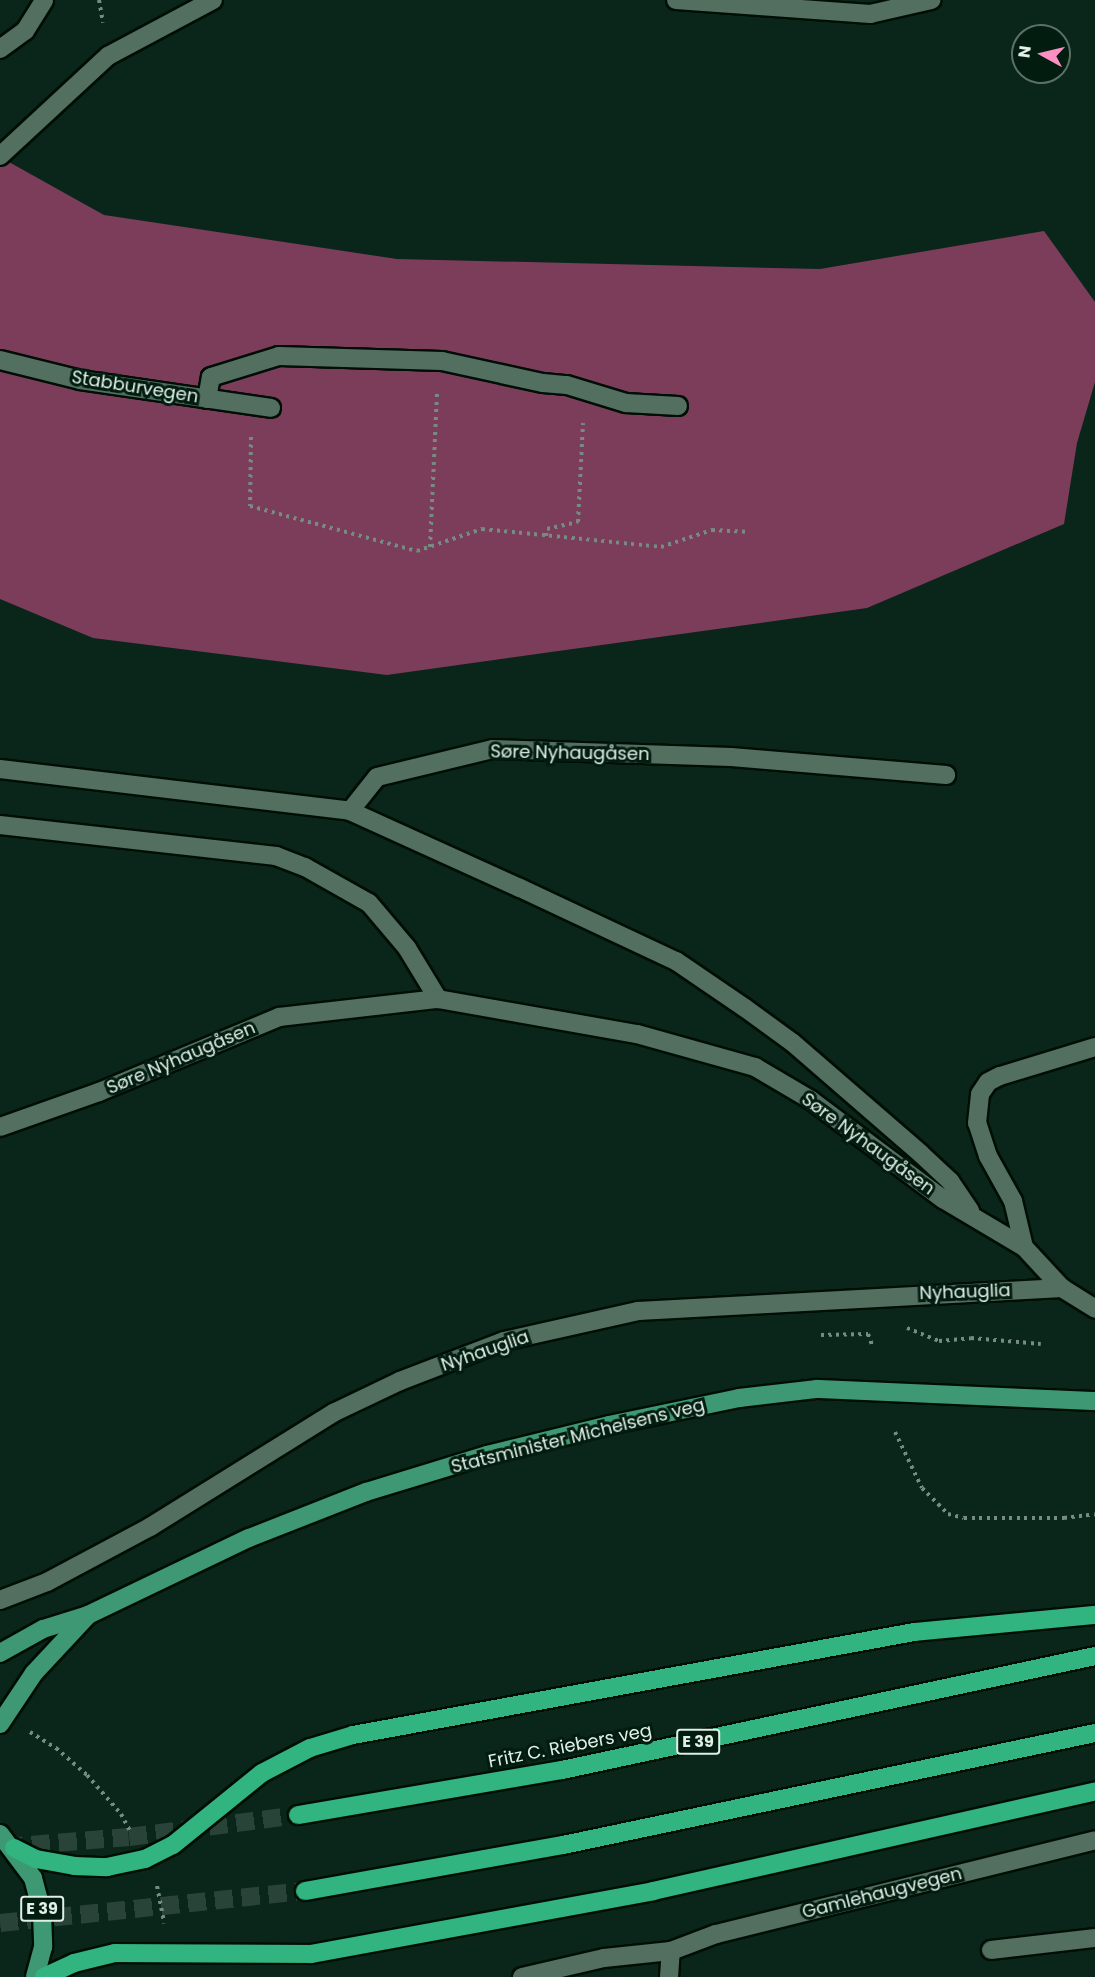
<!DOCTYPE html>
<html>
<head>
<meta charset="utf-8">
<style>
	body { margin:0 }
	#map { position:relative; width:1095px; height:1977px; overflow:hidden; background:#0a2519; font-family:Poppins,sans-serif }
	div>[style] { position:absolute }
	.forest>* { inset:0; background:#7b3d5a }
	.highway-tunnel>* { height:18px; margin-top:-9px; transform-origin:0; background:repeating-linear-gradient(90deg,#2a4338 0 18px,transparent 0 27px) }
	.path>* { height:4px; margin-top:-2px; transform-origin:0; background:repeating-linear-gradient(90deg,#768b81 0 3px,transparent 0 7.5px) }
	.roads { filter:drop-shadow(2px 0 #000e05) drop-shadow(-2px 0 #000e05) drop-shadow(0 2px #000e05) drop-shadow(0 -2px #000e05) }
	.minor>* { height:18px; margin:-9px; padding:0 9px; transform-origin:9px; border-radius:9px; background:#526f60 }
	.major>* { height:18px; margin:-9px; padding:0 9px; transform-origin:9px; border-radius:9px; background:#3e9873 }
	.highway>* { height:18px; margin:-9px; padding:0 9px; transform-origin:9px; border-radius:9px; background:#31b47f }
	span { translate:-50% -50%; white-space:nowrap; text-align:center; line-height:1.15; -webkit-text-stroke:6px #021c10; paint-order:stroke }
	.shield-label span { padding:2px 4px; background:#021c10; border:2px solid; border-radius:4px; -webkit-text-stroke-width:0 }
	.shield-label { font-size:16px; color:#e0f0e7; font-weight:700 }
	.street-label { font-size:18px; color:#e0f0e7 }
	.north { position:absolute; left:1011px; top:24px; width:60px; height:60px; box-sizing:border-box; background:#021c10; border:2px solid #5b7166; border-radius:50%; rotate:278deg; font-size:16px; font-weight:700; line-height:24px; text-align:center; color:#e0f0e7 }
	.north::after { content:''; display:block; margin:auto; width:21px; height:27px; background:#fc8fc1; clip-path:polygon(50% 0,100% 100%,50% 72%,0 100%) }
</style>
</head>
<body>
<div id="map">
	<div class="forest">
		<i style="clip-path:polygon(0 157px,104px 215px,397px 259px,820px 269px,1044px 231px,1095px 302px,1095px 382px,1077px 443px,1064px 524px,867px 608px,387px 675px,93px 638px,0 599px)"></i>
	</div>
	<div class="highway-tunnel">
		<i style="left:5px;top:1847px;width:124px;rotate:-4.6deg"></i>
		<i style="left:129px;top:1837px;width:170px;rotate:-7.4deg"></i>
		<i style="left:0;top:1923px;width:307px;rotate:-6deg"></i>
	</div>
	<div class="path">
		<i style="left:99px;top:0;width:23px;rotate:80deg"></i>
		<i style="left:251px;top:437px;width:69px;rotate:90.8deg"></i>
		<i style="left:250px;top:506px;width:173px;rotate:15.1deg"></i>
		<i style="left:417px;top:551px;width:69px;rotate:-18.7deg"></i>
		<i style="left:482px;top:529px;width:180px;rotate:5.7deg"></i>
		<i style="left:661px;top:547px;width:54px;rotate:-18.4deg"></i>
		<i style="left:712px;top:530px;width:33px;rotate:3deg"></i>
		<i style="left:546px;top:536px;width:7px;rotate:-82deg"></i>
		<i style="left:547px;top:529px;width:32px;rotate:-13deg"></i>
		<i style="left:578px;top:522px;width:99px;rotate:-87.1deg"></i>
		<i style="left:430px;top:547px;width:155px;rotate:-87.4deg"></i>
		<i style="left:907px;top:1328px;width:35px;rotate:22deg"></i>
		<i style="left:939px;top:1341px;width:32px;rotate:-5deg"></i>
		<i style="left:971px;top:1338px;width:70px;rotate:4.9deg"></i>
		<i style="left:821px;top:1335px;width:47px;rotate:-1.2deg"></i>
		<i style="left:868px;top:1334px;width:12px;rotate:70deg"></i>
		<i style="left:895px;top:1432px;width:62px;rotate:64.3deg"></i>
		<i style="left:922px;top:1488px;width:37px;rotate:45deg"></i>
		<i style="left:948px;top:1514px;width:16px;rotate:14deg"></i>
		<i style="left:964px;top:1518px;width:100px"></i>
		<i style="left:1064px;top:1518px;width:31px;rotate:-7deg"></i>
		<i style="left:30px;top:1732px;width:31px;rotate:32deg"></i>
		<i style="left:56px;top:1748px;width:41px;rotate:41.1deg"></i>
		<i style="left:87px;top:1775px;width:52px;rotate:48.9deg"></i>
		<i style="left:121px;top:1814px;width:19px;rotate:62deg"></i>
		<i style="left:157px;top:1886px;width:38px;rotate:79deg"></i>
	</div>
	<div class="roads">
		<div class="minor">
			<i style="left:676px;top:0;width:195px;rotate:4.1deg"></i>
			<i style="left:870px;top:14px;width:63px;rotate:-12.9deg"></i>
			<i style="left:0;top:49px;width:31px;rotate:-36deg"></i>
			<i style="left:25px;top:31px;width:36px;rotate:-58deg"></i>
			<i style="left:0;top:156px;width:147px;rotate:-42.8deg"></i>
			<i style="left:108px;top:56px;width:119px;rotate:-28.1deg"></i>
			<i style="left:0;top:360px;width:82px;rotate:14deg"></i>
			<i style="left:80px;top:380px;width:193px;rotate:8.3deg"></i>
			<i style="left:207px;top:399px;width:22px;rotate:-80deg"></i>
			<i style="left:211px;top:377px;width:71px;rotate:-17.2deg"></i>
			<i style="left:279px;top:356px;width:163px;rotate:1.8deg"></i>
			<i style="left:442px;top:361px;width:103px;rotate:12.3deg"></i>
			<i style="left:543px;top:383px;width:24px;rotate:5deg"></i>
			<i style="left:567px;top:385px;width:62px;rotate:17deg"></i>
			<i style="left:626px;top:403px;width:52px;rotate:3.3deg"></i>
			<i style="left:0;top:769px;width:353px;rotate:6.8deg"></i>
			<i style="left:350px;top:811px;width:187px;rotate:24.4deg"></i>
			<i style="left:520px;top:888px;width:172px;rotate:25.1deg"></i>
			<i style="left:676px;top:961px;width:83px;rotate:34.3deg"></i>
			<i style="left:745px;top:1008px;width:59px;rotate:36.1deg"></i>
			<i style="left:793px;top:1043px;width:169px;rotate:40.9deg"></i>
			<i style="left:921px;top:1154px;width:40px;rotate:43deg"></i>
			<i style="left:950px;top:1181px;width:36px;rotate:56deg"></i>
			<i style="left:350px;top:811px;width:43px;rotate:-51.5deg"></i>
			<i style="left:377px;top:777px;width:119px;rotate:-13.6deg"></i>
			<i style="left:493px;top:749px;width:238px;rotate:1.9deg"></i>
			<i style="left:731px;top:757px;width:216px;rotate:4.8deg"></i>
			<i style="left:0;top:825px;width:278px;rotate:6.4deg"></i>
			<i style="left:276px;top:856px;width:31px;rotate:21deg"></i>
			<i style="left:305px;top:867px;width:73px;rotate:29.4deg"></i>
			<i style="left:369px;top:903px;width:59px;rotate:49.8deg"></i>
			<i style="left:407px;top:948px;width:60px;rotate:58.7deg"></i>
			<i style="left:0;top:1127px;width:105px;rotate:-19.5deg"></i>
			<i style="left:99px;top:1092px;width:195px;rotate:-22.6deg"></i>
			<i style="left:279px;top:1017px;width:160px;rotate:-6.5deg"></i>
			<i style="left:438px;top:999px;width:202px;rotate:10deg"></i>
			<i style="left:637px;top:1034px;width:123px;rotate:15.6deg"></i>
			<i style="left:755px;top:1067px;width:65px;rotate:30.5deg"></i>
			<i style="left:811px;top:1100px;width:165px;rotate:36.9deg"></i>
			<i style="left:943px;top:1199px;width:94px;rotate:30.7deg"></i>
			<i style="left:1024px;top:1247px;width:56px;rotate:47.2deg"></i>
			<i style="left:1062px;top:1288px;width:39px;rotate:32deg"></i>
			<i style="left:1024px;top:1247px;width:47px;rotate:-103.4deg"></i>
			<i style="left:1013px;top:1201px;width:51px;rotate:-119.1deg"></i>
			<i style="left:988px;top:1156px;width:35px;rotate:-108deg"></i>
			<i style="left:977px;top:1123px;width:29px;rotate:-84deg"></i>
			<i style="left:980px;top:1094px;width:14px;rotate:-56deg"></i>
			<i style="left:988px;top:1082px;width:13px;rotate:-27deg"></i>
			<i style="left:1000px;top:1076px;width:99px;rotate:-17deg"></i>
			<i style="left:0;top:1600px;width:50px;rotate:-21deg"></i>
			<i style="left:47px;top:1582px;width:117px;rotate:-28.1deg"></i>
			<i style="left:150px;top:1527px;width:216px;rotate:-31.9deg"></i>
			<i style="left:333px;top:1413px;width:74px;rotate:-25.5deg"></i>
			<i style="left:400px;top:1381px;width:111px;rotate:-21deg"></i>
			<i style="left:504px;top:1341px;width:137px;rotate:-12.6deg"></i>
			<i style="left:638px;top:1311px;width:425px;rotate:-3.1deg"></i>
			<i style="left:991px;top:1950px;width:105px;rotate:-6.6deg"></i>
			<i style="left:522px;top:1977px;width:84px;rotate:-13deg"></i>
			<i style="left:604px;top:1958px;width:67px;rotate:-6deg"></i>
			<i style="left:671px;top:1951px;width:48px;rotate:-20.7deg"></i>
			<i style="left:716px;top:1934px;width:390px;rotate:-13.9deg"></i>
			<i style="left:669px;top:1977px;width:26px;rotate:-86deg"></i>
		</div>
		<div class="major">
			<i style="left:0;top:1653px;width:49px;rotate:-29.2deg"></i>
			<i style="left:43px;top:1629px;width:47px;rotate:-17.3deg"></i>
			<i style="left:88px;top:1615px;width:178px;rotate:-25.6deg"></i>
			<i style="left:249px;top:1538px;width:126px;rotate:-21.5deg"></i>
			<i style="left:366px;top:1492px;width:127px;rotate:-17deg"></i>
			<i style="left:487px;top:1455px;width:126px;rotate:-13.8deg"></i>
			<i style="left:609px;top:1425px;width:133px;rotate:-11.7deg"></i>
			<i style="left:739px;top:1398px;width:79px;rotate:-6.6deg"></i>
			<i style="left:817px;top:1389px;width:278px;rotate:2.5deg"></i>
			<i style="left:0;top:1724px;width:61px;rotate:-56.3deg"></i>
			<i style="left:34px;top:1673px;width:79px;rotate:-47deg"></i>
			<i style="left:0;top:1834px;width:55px;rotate:53.1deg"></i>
			<i style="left:33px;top:1878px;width:35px;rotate:75deg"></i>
			<i style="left:42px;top:1912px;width:35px;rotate:88deg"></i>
			<i style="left:43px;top:1947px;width:31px;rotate:105deg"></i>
		</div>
		<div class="highway">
			<i style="left:298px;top:1815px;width:268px;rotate:-9.7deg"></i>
			<i style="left:562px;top:1770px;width:545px;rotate:-12.07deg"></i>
			<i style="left:14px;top:1848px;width:25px;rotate:27deg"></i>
			<i style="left:36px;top:1859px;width:39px;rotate:10deg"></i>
			<i style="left:74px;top:1866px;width:33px;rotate:2deg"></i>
			<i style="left:107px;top:1867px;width:39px;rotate:-12deg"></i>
			<i style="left:145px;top:1859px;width:31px;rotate:-27deg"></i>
			<i style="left:173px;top:1845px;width:114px;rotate:-39deg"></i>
			<i style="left:262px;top:1773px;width:54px;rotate:-27.5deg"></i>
			<i style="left:310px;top:1748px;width:45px;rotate:-16.8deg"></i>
			<i style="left:353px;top:1735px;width:570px;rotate:-10.4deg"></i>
			<i style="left:914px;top:1632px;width:182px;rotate:-5.4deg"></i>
			<i style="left:305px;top:1891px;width:262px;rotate:-10.1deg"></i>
			<i style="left:563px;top:1845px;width:544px;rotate:-11.89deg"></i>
			<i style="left:44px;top:1977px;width:33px;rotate:-25deg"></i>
			<i style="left:74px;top:1963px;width:42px;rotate:-13.7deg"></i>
			<i style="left:115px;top:1953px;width:196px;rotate:0.3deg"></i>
			<i style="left:311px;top:1954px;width:348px;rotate:-10.4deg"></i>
			<i style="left:653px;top:1891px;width:453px;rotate:-12.7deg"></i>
		</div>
	</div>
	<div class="shield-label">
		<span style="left:698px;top:1742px">E 39</span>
		<span style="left:42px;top:1909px">E 39</span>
	</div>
	<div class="street-label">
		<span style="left:135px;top:387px;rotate:9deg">Stabburvegen</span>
		<span style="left:570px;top:753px;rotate:1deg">Søre Nyhaugåsen</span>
		<span style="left:181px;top:1058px;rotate:-23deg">Søre Nyhaugåsen</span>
		<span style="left:868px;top:1144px;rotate:36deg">Søre Nyhaugåsen</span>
		<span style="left:965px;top:1292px;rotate:-2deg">Nyhauglia</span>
		<span style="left:485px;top:1351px;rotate:-19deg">Nyhauglia</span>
		<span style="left:578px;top:1436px;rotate:-14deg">Statsminister Michelsens veg</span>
		<span style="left:570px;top:1746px;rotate:-11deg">Fritz C. Riebers veg</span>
		<span style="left:882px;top:1893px;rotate:-14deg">Gamlehaugvegen</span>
	</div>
	<div class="north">N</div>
</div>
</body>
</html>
